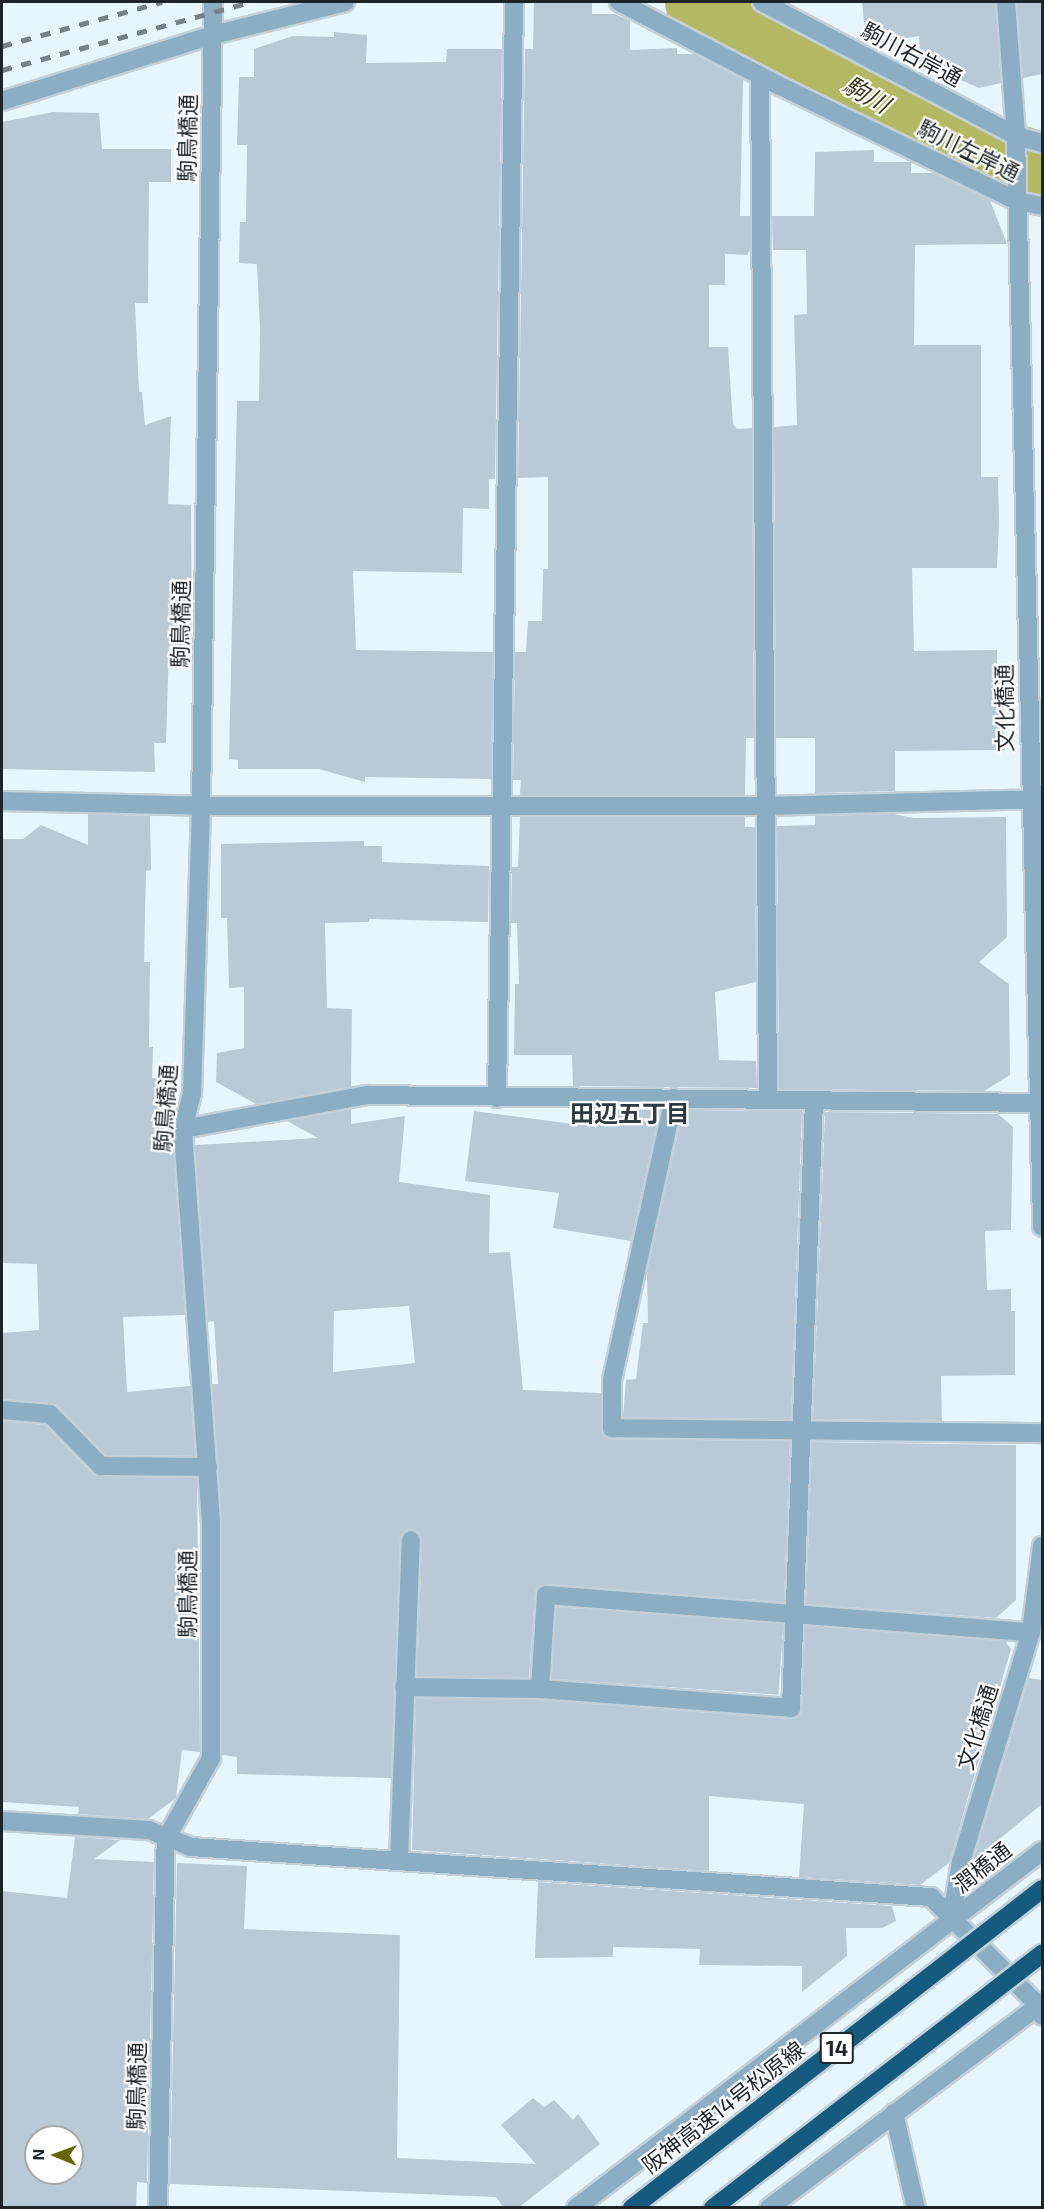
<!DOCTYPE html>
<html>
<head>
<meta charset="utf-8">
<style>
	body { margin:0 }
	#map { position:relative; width:1044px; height:2209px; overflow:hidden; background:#e7f5ff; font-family:"Exo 2","Noto Sans JP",sans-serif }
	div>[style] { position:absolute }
	.river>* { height:70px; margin:-35px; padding:0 35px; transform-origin:35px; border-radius:35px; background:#b3b862 }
	.building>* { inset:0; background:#b9cad6; transform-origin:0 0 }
	.roads { filter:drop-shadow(2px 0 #c3d0d8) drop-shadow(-2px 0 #c3d0d8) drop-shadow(0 2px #c3d0d8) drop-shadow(0 -2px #c3d0d8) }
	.minor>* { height:18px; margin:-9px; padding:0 9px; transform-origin:9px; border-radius:9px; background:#8baec4 }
	.rail>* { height:4.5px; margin-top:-2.25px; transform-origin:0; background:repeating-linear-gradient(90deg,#768087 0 10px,transparent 0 20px) }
	.bridges { filter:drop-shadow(2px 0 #c3d0d8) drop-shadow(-2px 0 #c3d0d8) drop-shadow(0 2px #c3d0d8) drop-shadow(0 -2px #c3d0d8) }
	.highway-bridge>* { height:18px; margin:-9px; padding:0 9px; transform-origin:9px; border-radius:9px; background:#155b7f }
	span { translate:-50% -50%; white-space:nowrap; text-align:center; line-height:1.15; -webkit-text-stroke:4.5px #fff; paint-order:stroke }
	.shield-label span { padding:2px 4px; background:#fff; border:2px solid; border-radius:4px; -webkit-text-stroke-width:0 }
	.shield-label { font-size:21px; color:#1e2529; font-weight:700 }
	.street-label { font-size:22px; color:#1e2529 }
	.water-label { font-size:24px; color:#3b3d18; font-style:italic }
	.neighbourhood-label { font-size:24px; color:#2b3a43; font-weight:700 }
	.frame { position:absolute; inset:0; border:3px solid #1e2529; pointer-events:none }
	.north { position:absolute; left:24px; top:2125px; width:60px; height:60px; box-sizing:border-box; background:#fff; border:2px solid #a5a8a9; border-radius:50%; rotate:271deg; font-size:16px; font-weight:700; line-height:24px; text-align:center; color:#1e2529 }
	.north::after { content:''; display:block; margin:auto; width:21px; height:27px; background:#646703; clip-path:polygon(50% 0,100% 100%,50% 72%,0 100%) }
</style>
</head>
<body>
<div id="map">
	<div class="river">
		<i style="left:700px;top:2px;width:90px;rotate:26.3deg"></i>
		<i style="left:781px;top:42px;width:113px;rotate:32deg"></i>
		<i style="left:877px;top:102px;width:110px;rotate:24.2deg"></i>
		<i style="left:977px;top:147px;width:68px;rotate:17.9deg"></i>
	</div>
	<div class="building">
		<i style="clip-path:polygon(534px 2px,592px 2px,592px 14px,615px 14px,630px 21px,630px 50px,677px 48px,677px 54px,695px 54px,743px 80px,740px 216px,750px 216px,750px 250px,747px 255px,725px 254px,725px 285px,709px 285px,709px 347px,728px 347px,733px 424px,737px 429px,752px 428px,754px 738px,746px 738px,745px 795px,520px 795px,521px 780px,513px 780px,515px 652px,526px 652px,528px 621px,542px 621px,543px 569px,548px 569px,548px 477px,518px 478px,525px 49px,533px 49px)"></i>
		<i style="clip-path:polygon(862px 2px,995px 2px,1001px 83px,979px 88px,920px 62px,919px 36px,890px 41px,887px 32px,865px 32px)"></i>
		<i style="clip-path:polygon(1017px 2px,1042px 2px,1042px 74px,1023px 78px)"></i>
		<i style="clip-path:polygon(334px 32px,367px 35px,366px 63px,446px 62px,447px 49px,502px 49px,495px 479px,489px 479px,489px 509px,463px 508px,462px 573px,353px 571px,356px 650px,493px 652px,491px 779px,365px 777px,365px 782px,319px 769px,238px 769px,238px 760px,229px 759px,237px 401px,259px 401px,260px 329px,257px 264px,239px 263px,240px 222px,246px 222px,247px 145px,237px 145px,239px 77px,254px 77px,254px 49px,293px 36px,334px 37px)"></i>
		<i style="clip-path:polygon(53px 112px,99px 113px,102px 149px,171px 149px,171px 182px,149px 182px,148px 303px,135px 303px,139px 392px,142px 392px,145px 425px,171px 416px,168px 504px,191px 505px,192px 645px,169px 646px,166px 743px,154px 743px,155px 772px,2px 769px,2px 122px)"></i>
		<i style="clip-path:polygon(874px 150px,874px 162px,911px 162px,911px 173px,934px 173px,990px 200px,1007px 244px,915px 245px,914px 345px,981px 345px,981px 477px,998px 477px,999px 523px,997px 568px,912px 568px,914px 651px,997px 650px,997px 690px,1003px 690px,1005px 750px,895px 751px,895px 791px,815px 793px,815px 738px,776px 738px,774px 427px,797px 425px,794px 315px,807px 314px,806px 250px,773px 250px,772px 216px,814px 216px,815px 152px)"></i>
		<i style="clip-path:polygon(88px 814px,150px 816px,151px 870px,146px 871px,144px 962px,150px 962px,149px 1047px,153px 1047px,152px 1078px,165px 1078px,163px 1147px,173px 1146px,185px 1315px,123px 1317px,127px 1392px,190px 1386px,195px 1456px,106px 1455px,57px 1406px,2px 1399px,2px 1333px,39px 1330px,37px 1264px,2px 1263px,2px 839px,23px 839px,41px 825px,88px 845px)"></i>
		<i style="clip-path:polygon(894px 814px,914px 818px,1006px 817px,1007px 937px,979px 962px,1009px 984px,1010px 1075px,984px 1091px,779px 1089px,777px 826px,815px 825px,815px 816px)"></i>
		<i style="clip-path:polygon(520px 817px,745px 817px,745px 827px,755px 827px,756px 982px,715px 992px,719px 1060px,756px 1061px,757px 1088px,573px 1086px,572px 1055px,514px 1055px,515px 984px,519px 984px,517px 923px,511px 923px,512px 867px,518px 867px)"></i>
		<i style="clip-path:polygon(364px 841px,364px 846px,382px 846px,382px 862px,489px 866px,488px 922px,369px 919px,369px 922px,325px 923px,327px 1008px,352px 1009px,351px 1087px,256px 1104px,216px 1082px,217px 1053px,244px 1048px,244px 987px,229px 988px,227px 918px,221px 918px,221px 844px)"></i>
		<i style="clip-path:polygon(evenodd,351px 1109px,351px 1124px,405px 1116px,399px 1182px,490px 1195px,489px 1253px,510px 1252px,523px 1390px,601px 1393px,601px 1429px,611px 1439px,790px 1441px,784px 1602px,542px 1585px,535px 1594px,529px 1678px,417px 1676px,422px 1540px,417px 1531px,406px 1530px,400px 1540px,391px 1778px,237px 1774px,237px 1757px,222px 1755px,222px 1522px,212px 1384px,218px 1384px,214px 1321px,208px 1322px,195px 1145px,318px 1138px,287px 1121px,351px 1109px,409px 1306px,415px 1363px,333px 1372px,334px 1311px,409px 1306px)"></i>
		<i style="clip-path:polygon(573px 1109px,660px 1110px,631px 1241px,553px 1228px,559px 1193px,465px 1181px,474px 1111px,573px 1124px)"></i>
		<i style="clip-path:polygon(683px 1110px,802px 1111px,791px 1419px,623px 1417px,626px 1380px,636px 1379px,643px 1323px,648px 1323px,647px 1271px)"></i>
		<i style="clip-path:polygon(825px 1112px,998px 1114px,1013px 1127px,1011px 1230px,985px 1231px,987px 1290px,1011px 1289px,1011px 1311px,1015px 1311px,1015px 1375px,941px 1376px,942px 1421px,813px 1419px)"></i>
		<i style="clip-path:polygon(2px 1421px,45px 1425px,97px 1476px,197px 1478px,200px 1752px,182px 1750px,176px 1798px,148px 1819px,78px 1814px,79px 1807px,2px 1802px)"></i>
		<i style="clip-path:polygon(812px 1442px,1016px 1445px,1016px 1600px,996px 1618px,806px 1604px)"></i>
		<i style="left:556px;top:1607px;width:228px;height:72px;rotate:4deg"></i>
		<i style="clip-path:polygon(805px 1626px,1005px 1641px,1011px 1649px,949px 1863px,920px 1885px,799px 1877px,804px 1804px,709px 1796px,709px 1871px,412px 1850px,416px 1698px,539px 1700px,791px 1719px,802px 1708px)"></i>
		<i style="clip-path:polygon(1029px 1678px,1042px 1680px,1042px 1804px,973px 1861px)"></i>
		<i style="clip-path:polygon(evenodd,75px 1837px,120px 1840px,94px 1859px,154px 1862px,147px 2183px,137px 2182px,136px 2208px,2px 2208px,2px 1891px,67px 1898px,75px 1837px,36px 2137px,72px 2137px,72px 2173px,36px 2173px,36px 2137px)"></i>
		<i style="clip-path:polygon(177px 1863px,247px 1866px,244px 1929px,400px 1935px,397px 2158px,536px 2164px,501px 2125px,533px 2098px,544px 2107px,554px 2100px,573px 2120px,578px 2114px,600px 2144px,518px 2208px,504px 2208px,496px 2197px,170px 2184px)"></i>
		<i style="clip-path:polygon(538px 1882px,892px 1906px,896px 1921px,882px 1928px,846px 1928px,847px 1956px,802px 1992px,802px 1966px,699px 1965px,700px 1949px,613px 1947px,613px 1957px,535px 1958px)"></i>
	</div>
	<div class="roads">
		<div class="minor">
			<i style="left:619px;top:2px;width:179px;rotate:27.6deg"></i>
			<i style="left:778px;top:85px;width:266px;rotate:25.9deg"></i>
			<i style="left:1017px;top:201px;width:25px;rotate:11deg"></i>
			<i style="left:762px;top:2px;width:287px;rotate:27.8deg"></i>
			<i style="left:1016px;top:136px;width:27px;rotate:15deg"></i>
			<i style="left:1006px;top:2px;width:134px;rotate:85.7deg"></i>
			<i style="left:1016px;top:136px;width:1091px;rotate:88.63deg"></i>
			<i style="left:760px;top:76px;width:1024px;rotate:89.55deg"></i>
			<i style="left:2px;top:101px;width:221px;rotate:-17.4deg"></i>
			<i style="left:213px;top:35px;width:136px;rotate:-14deg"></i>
			<i style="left:2px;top:801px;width:199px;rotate:1.4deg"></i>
			<i style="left:201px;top:806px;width:562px"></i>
			<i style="left:763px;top:806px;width:278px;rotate:-1.4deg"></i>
			<i style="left:497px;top:1098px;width:1096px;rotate:-89.11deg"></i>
			<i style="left:674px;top:1098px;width:289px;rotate:102.4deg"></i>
			<i style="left:612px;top:1380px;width:48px;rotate:90deg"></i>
			<i style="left:612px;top:1428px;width:430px;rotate:0.7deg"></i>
			<i style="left:183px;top:1129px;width:187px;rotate:-10.5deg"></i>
			<i style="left:367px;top:1095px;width:672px;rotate:0.68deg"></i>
			<i style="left:2px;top:1410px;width:48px;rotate:4.8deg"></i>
			<i style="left:50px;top:1414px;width:73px;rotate:45.6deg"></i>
			<i style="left:101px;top:1466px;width:107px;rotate:0.5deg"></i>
			<i style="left:404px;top:1687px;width:136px;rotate:0.8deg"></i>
			<i style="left:540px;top:1689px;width:252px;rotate:4.3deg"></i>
			<i style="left:791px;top:1708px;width:608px;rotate:-87.83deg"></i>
			<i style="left:540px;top:1689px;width:94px;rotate:-86.3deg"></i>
			<i style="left:546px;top:1595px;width:486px;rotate:4.4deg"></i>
			<i style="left:2px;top:1821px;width:147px;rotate:3.5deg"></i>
			<i style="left:149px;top:1830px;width:45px;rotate:22deg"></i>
			<i style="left:191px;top:1847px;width:742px;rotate:3.87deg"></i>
			<i style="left:931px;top:1897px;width:153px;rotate:45.3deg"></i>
			<i style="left:1039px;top:2006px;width:10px;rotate:73deg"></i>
			<i style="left:399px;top:1861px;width:321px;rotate:-87.9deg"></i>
			<i style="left:951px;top:1921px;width:60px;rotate:-80.4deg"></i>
			<i style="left:961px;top:1862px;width:240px;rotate:-73.1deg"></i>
			<i style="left:1031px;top:1632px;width:87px;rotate:-82.7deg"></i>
			<i style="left:894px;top:2113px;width:98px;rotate:77deg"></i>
			<i style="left:158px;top:2208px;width:369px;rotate:-88.8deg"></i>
			<i style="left:166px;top:1839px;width:93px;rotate:-60.9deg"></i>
			<i style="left:211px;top:1758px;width:236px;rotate:-90deg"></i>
			<i style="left:211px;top:1522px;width:394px;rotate:-94.1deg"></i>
			<i style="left:183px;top:1129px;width:36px;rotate:-76deg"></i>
			<i style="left:192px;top:1094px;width:288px;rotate:-88.2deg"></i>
			<i style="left:201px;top:806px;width:804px;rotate:-89.14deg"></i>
			<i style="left:576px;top:2208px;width:587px;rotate:-37.46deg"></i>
			<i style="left:769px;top:2208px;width:341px;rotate:-36.9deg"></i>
		</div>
	</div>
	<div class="rail">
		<i style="left:2px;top:46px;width:166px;rotate:-15.4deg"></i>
		<i style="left:2px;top:70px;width:257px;rotate:-15.3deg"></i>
	</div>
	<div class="bridges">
		<div class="highway-bridge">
			<i style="left:632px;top:2208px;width:519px;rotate:-37.88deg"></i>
			<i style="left:713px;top:2208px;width:416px;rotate:-37.7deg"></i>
		</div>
	</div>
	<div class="shield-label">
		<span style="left:837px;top:2048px">14</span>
	</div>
	<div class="street-label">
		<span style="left:912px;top:54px;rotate:28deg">駒川右岸通</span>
		<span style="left:187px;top:138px;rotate:-89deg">駒鳥橋通</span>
		<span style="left:969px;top:150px;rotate:26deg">駒川左岸通</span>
		<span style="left:180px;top:624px;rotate:-89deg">駒鳥橋通</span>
		<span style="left:1004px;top:708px;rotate:-91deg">文化橋通</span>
		<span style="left:165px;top:1108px;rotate:-86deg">駒鳥橋通</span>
		<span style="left:187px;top:1594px;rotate:-90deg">駒鳥橋通</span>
		<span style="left:977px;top:1727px;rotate:-73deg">文化橋通</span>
		<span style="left:982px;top:1867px;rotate:-38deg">潤橋通</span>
		<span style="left:136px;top:2086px;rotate:-89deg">駒鳥橋通</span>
		<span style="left:723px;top:2107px;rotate:-38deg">阪神高速14号松原線</span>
	</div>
	<div class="water-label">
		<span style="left:867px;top:94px;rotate:30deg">駒川</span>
	</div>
	<div class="neighbourhood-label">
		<span style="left:630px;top:1113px">田辺五丁目</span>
	</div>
	<div class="frame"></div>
	<div class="north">N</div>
</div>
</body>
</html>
